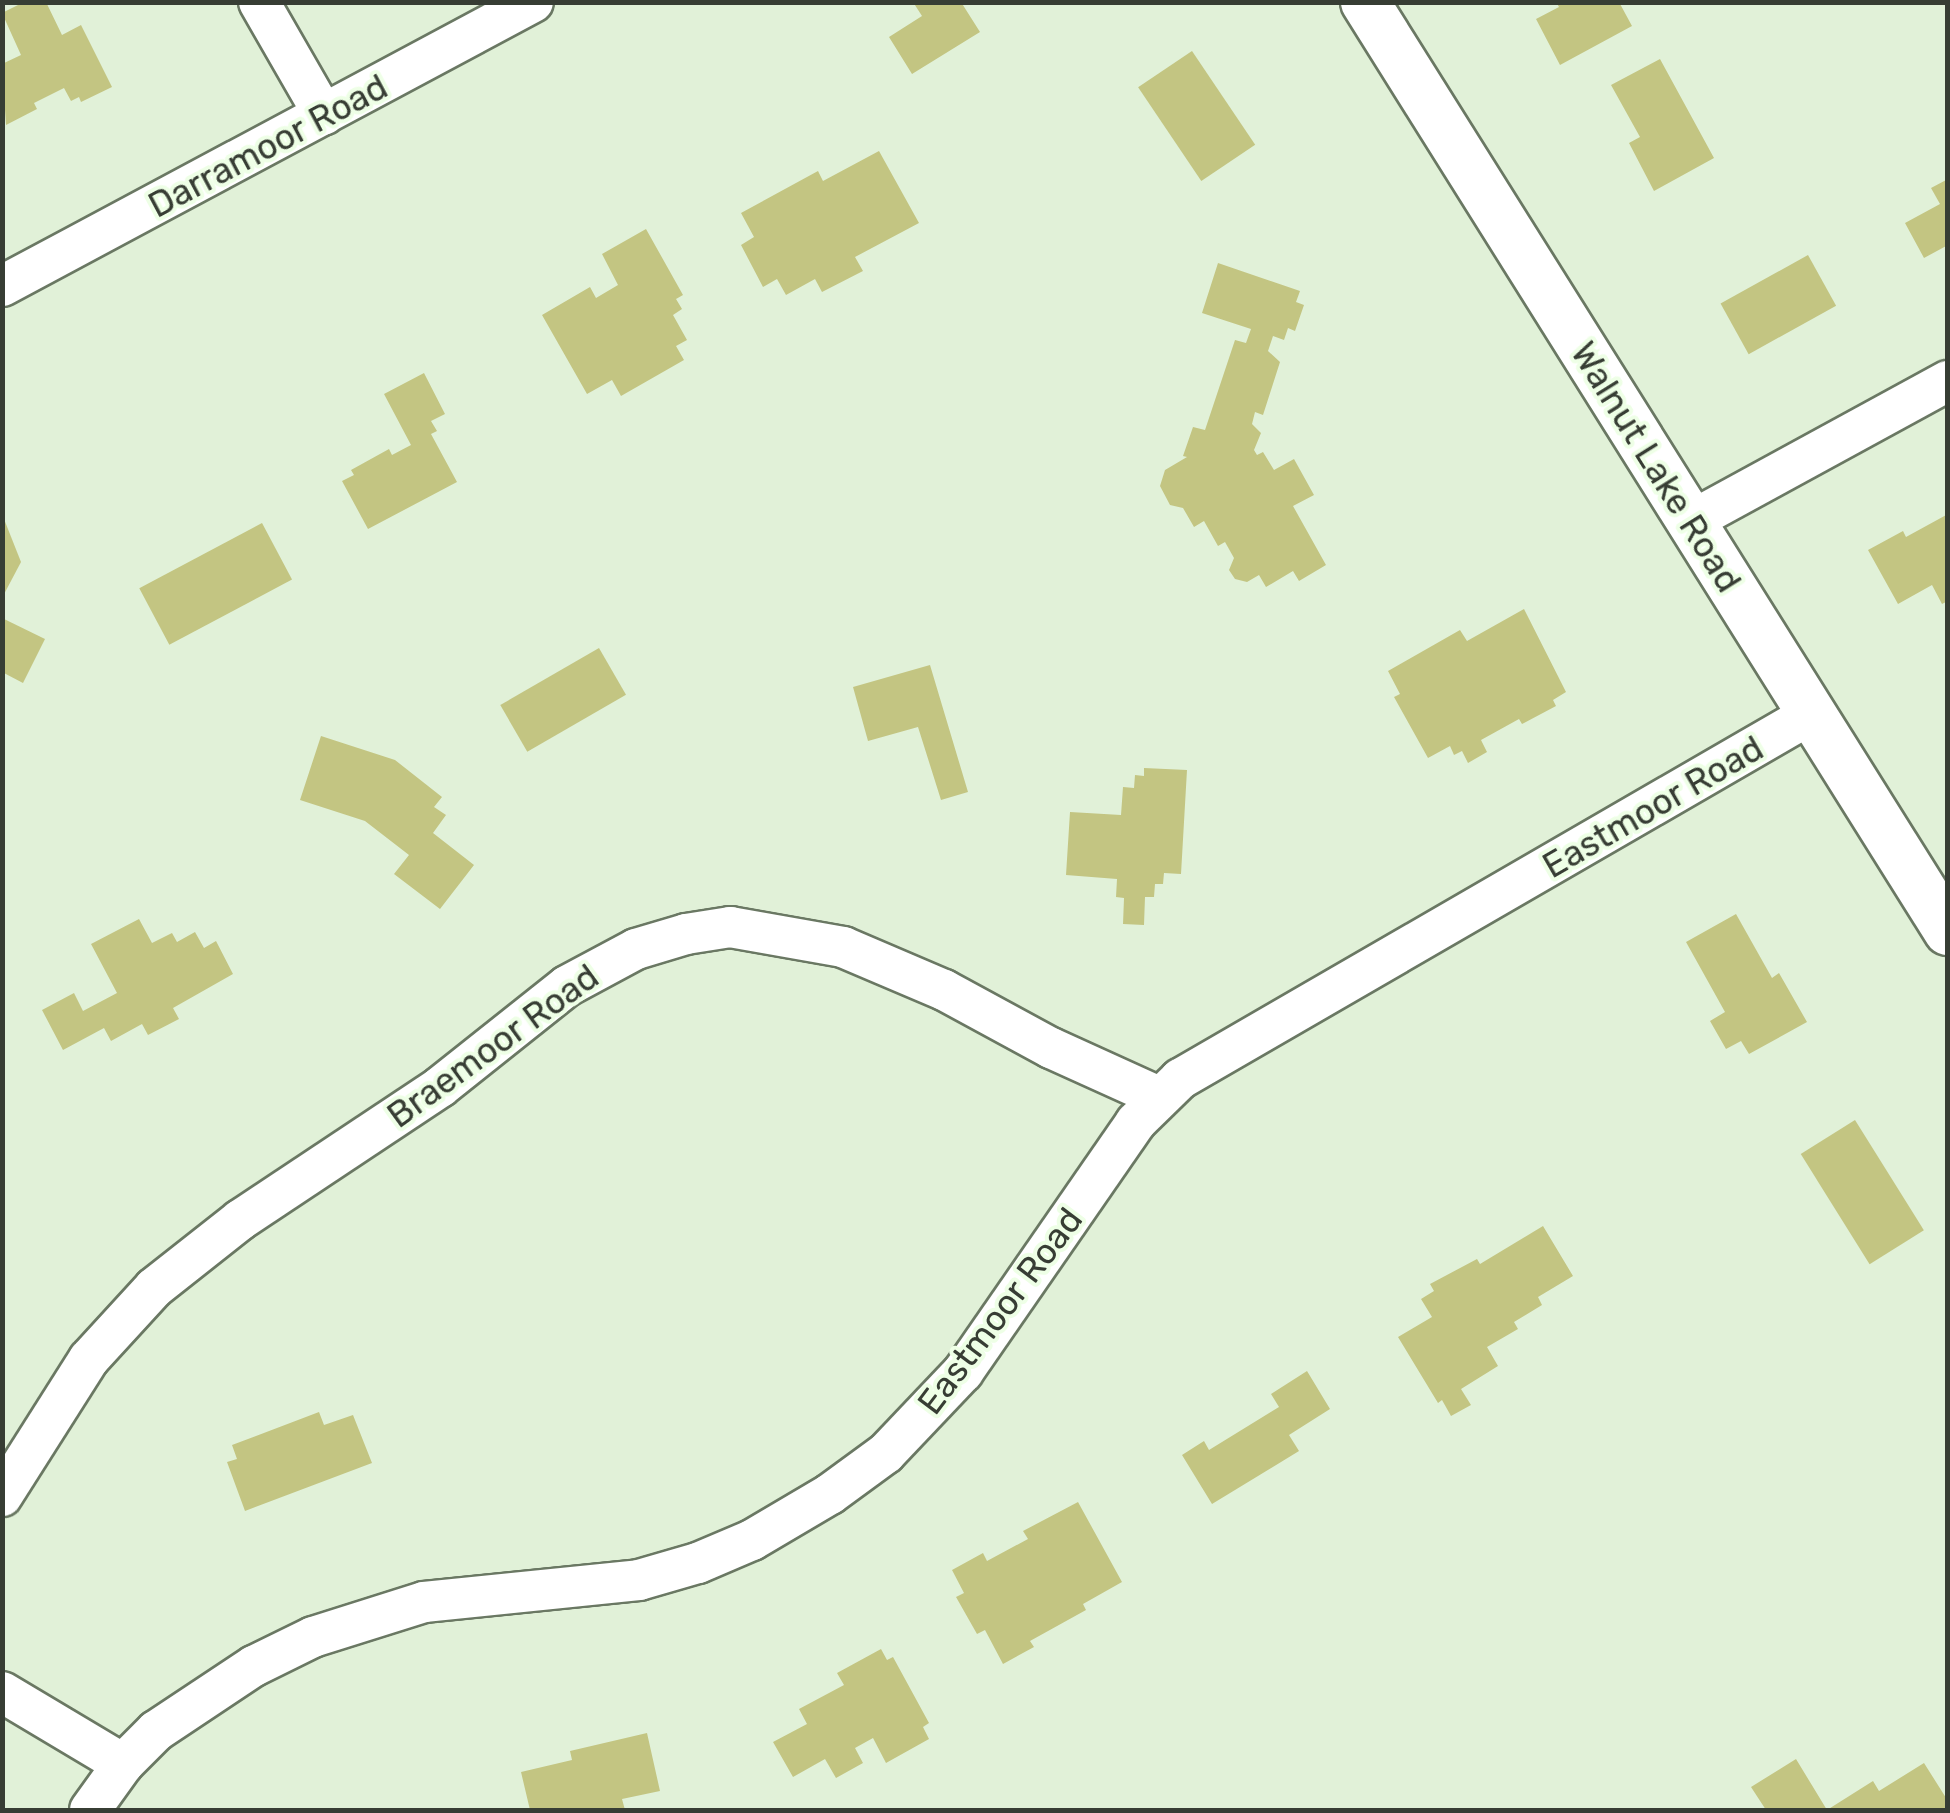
<!DOCTYPE html>
<html>
<head>
<meta charset="utf-8">
<style>
	body { margin:0 }
	#map { position:relative; width:1950px; height:1813px; overflow:hidden; background:#e1f1d8; font-family:Rubik,sans-serif }
	div>[style] { position:absolute }
	.building>* { inset:0; background:#c3c582; transform-origin:0 0 }
	.roads { filter:drop-shadow(2px 0 #6a7863) drop-shadow(-2px 0 #6a7863) drop-shadow(0 2px #6a7863) drop-shadow(0 -2px #6a7863) }
	.minor>* { height:40px; margin:-20px; padding:0 20px; transform-origin:20px; border-radius:20px; background:#fff }
	.tertiary>* { height:48px; margin:-24px; padding:0 24px; transform-origin:24px; border-radius:24px; background:#fff }
	span { translate:-50% -50%; white-space:nowrap; text-align:center; line-height:1.15; -webkit-text-stroke:8px #eeffe6; paint-order:stroke }
	.street-label { font-size:35px; color:#373d34 }
	.frame { position:absolute; inset:0; border:5px solid #373d34; pointer-events:none }
</style>
</head>
<body>
<div id="map">
	<div class="building">
		<i style="clip-path:polygon(24px 2px,46px 2px,62px 35px,81px 25px,112px 87px,81px 102px,79px 97px,71px 101px,64px 88px,34px 103px,37px 109px,6px 125px,2px 64px,21px 55px,2px 13px)"></i>
		<i style="clip-path:polygon(913px 2px,961px 2px,980px 32px,912px 74px,889px 37px,922px 16px)"></i>
		<i style="clip-path:polygon(1556px 2px,1619px 2px,1632px 26px,1560px 65px,1536px 19px,1559px 7px)"></i>
		<i style="left:1192px;top:51px;width:113px;height:65px;rotate:56deg"></i>
		<i style="clip-path:polygon(1660px 59px,1714px 158px,1654px 191px,1629px 143px,1640px 137px,1611px 85px)"></i>
		<i style="clip-path:polygon(879px 151px,919px 223px,855px 257px,863px 271px,822px 292px,815px 279px,786px 295px,777px 279px,763px 287px,741px 245px,754px 237px,741px 213px,818px 171px,823px 181px)"></i>
		<i style="clip-path:polygon(1948px 179px,1948px 245px,1924px 258px,1905px 223px,1940px 204px,1931px 188px)"></i>
		<i style="clip-path:polygon(646px 229px,683px 295px,676px 299px,682px 309px,673px 315px,687px 340px,676px 346px,684px 360px,621px 396px,612px 380px,587px 394px,542px 315px,590px 287px,596px 298px,618px 285px,602px 254px)"></i>
		<i style="left:1808px;top:255px;width:58px;height:100px;rotate:61deg"></i>
		<i style="clip-path:polygon(1218px 263px,1300px 291px,1296px 302px,1304px 305px,1295px 331px,1288px 328px,1284px 340px,1273px 336px,1268px 351px,1280px 362px,1263px 415px,1255px 412px,1252px 424px,1261px 433px,1254px 450px,1257px 455px,1263px 452px,1274px 470px,1294px 459px,1314px 495px,1293px 506px,1326px 565px,1299px 581px,1293px 571px,1266px 587px,1259px 575px,1247px 582px,1235px 579px,1229px 570px,1234px 558px,1225px 542px,1218px 546px,1204px 521px,1194px 527px,1183px 508px,1170px 505px,1160px 486px,1165px 470px,1187px 457px,1183px 456px,1193px 427px,1205px 430px,1235px 340px,1246px 343px,1251px 329px,1202px 313px)"></i>
		<i style="clip-path:polygon(424px 373px,445px 414px,431px 421px,437px 431px,431px 434px,457px 482px,368px 529px,342px 481px,354px 475px,351px 470px,389px 449px,392px 455px,411px 445px,384px 394px)"></i>
		<i style="clip-path:polygon(2px 514px,21px 562px,2px 598px)"></i>
		<i style="clip-path:polygon(1948px 514px,1948px 601px,1942px 604px,1932px 585px,1898px 604px,1868px 550px,1903px 531px,1906px 537px)"></i>
		<i style="left:262px;top:523px;width:64px;height:139px;rotate:62deg"></i>
		<i style="clip-path:polygon(1524px 609px,1566px 692px,1553px 700px,1556px 706px,1522px 724px,1519px 719px,1481px 740px,1487px 752px,1468px 763px,1462px 751px,1454px 755px,1450px 746px,1428px 758px,1394px 697px,1400px 694px,1388px 671px,1460px 630px,1467px 641px)"></i>
		<i style="clip-path:polygon(2px 618px,45px 639px,23px 683px,2px 672px)"></i>
		<i style="left:599px;top:648px;width:54px;height:114px;rotate:60deg"></i>
		<i style="clip-path:polygon(930px 665px,968px 792px,941px 800px,918px 727px,868px 741px,853px 687px)"></i>
		<i style="clip-path:polygon(321px 736px,395px 760px,442px 797px,434px 807px,446px 815px,433px 833px,474px 865px,440px 909px,394px 874px,409px 855px,365px 821px,300px 800px)"></i>
		<i style="clip-path:polygon(1144px 768px,1187px 770px,1181px 874px,1164px 873px,1163px 884px,1155px 884px,1154px 897px,1145px 897px,1144px 925px,1123px 924px,1124px 898px,1116px 897px,1117px 879px,1066px 875px,1070px 812px,1121px 815px,1123px 787px,1134px 788px,1135px 775px,1144px 776px)"></i>
		<i style="clip-path:polygon(1736px 914px,1772px 978px,1779px 973px,1807px 1022px,1749px 1054px,1741px 1041px,1726px 1049px,1710px 1021px,1725px 1012px,1686px 942px)"></i>
		<i style="clip-path:polygon(139px 919px,152px 943px,172px 933px,177px 942px,195px 932px,204px 948px,216px 941px,233px 974px,173px 1008px,179px 1019px,148px 1035px,142px 1024px,111px 1041px,104px 1028px,63px 1050px,42px 1010px,74px 993px,83px 1011px,117px 993px,91px 944px)"></i>
		<i style="left:1855px;top:1120px;width:130px;height:64px;rotate:58deg"></i>
		<i style="clip-path:polygon(1543px 1226px,1573px 1276px,1538px 1297px,1542px 1305px,1514px 1322px,1518px 1329px,1487px 1347px,1498px 1366px,1461px 1389px,1471px 1405px,1451px 1416px,1442px 1400px,1438px 1403px,1398px 1337px,1432px 1317px,1421px 1299px,1434px 1291px,1430px 1284px,1477px 1259px,1480px 1264px)"></i>
		<i style="clip-path:polygon(1307px 1371px,1330px 1409px,1289px 1435px,1299px 1451px,1212px 1504px,1182px 1455px,1204px 1441px,1209px 1450px,1274px 1410px,1279px 1407px,1271px 1394px)"></i>
		<i style="clip-path:polygon(319px 1412px,324px 1425px,353px 1415px,372px 1463px,245px 1511px,227px 1462px,237px 1459px,232px 1445px)"></i>
		<i style="clip-path:polygon(1078px 1502px,1122px 1582px,1083px 1604px,1086px 1610px,1030px 1641px,1034px 1647px,1003px 1664px,985px 1630px,977px 1634px,956px 1597px,964px 1593px,952px 1570px,983px 1553px,987px 1561px,1028px 1539px,1023px 1531px)"></i>
		<i style="clip-path:polygon(881px 1649px,887px 1660px,893px 1657px,929px 1723px,923px 1727px,929px 1739px,886px 1763px,873px 1738px,855px 1748px,863px 1763px,836px 1778px,825px 1759px,793px 1777px,773px 1742px,807px 1724px,799px 1709px,844px 1685px,837px 1673px)"></i>
		<i style="clip-path:polygon(647px 1733px,660px 1791px,622px 1799px,625px 1810px,530px 1810px,521px 1772px,572px 1760px,570px 1751px)"></i>
		<i style="clip-path:polygon(1796px 1759px,1827px 1810px,1873px 1781px,1879px 1791px,1924px 1763px,1948px 1801px,1948px 1810px,1766px 1810px,1751px 1787px)"></i>
	</div>
	<div class="roads">
		<div class="minor">
			<i style="left:259px;top:2px;width:130px;rotate:60.1deg"></i>
			<i style="left:2px;top:286px;width:602px;rotate:-28.14deg"></i>
			<i style="left:1691px;top:521px;width:293px;rotate:-28.6deg"></i>
			<i style="left:2px;top:1496px;width:162px;rotate:-57.6deg"></i>
			<i style="left:89px;top:1359px;width:96px;rotate:-47.5deg"></i>
			<i style="left:154px;top:1288px;width:110px;rotate:-38.3deg"></i>
			<i style="left:240px;top:1220px;width:240px;rotate:-33.6deg"></i>
			<i style="left:440px;top:1087px;width:162px;rotate:-38.5deg"></i>
			<i style="left:567px;top:986px;width:78px;rotate:-28.2deg"></i>
			<i style="left:636px;top:949px;width:52px;rotate:-16.7deg"></i>
			<i style="left:686px;top:934px;width:45px;rotate:-9deg"></i>
			<i style="left:730px;top:927px;width:115px;rotate:10deg"></i>
			<i style="left:843px;top:947px;width:110px;rotate:23.1deg"></i>
			<i style="left:944px;top:990px;width:122px;rotate:28.5deg"></i>
			<i style="left:1051px;top:1048px;width:119px;rotate:24.4deg"></i>
			<i style="left:2px;top:1692px;width:141px;rotate:30.8deg"></i>
			<i style="left:90px;top:1810px;width:57px;rotate:-54.3deg"></i>
			<i style="left:123px;top:1764px;width:47px;rotate:-45deg"></i>
			<i style="left:156px;top:1731px;width:118px;rotate:-33.6deg"></i>
			<i style="left:254px;top:1666px;width:66px;rotate:-26.2deg"></i>
			<i style="left:313px;top:1637px;width:116px;rotate:-17.5deg"></i>
			<i style="left:424px;top:1602px;width:216px;rotate:-5.8deg"></i>
			<i style="left:639px;top:1580px;width:61px;rotate:-16.1deg"></i>
			<i style="left:698px;top:1563px;width:59px;rotate:-23.1deg"></i>
			<i style="left:752px;top:1540px;width:91px;rotate:-30.5deg"></i>
			<i style="left:830px;top:1494px;width:69px;rotate:-36.2deg"></i>
			<i style="left:886px;top:1453px;width:112px;rotate:-46.5deg"></i>
			<i style="left:963px;top:1372px;width:304px;rotate:-55.3deg"></i>
			<i style="left:1136px;top:1122px;width:62px;rotate:-44.3deg"></i>
			<i style="left:1180px;top:1079px;width:729px;rotate:-30.05deg"></i>
		</div>
		<div class="tertiary">
			<i style="left:1365px;top:2px;width:1097px;rotate:57.89deg"></i>
		</div>
	</div>
	<div class="street-label">
		<span style="left:268px;top:146px;rotate:-28deg">Darramoor Road</span>
		<span style="left:1656px;top:467px;rotate:58deg">Walnut Lake Road</span>
		<span style="left:1653px;top:807px;rotate:-30deg">Eastmoor Road</span>
		<span style="left:493px;top:1046px;rotate:-36deg">Braemoor Road</span>
		<span style="left:1000px;top:1311px;rotate:-53deg">Eastmoor Road</span>
	</div>
	<div class="frame"></div>
</div>
</body>
</html>
